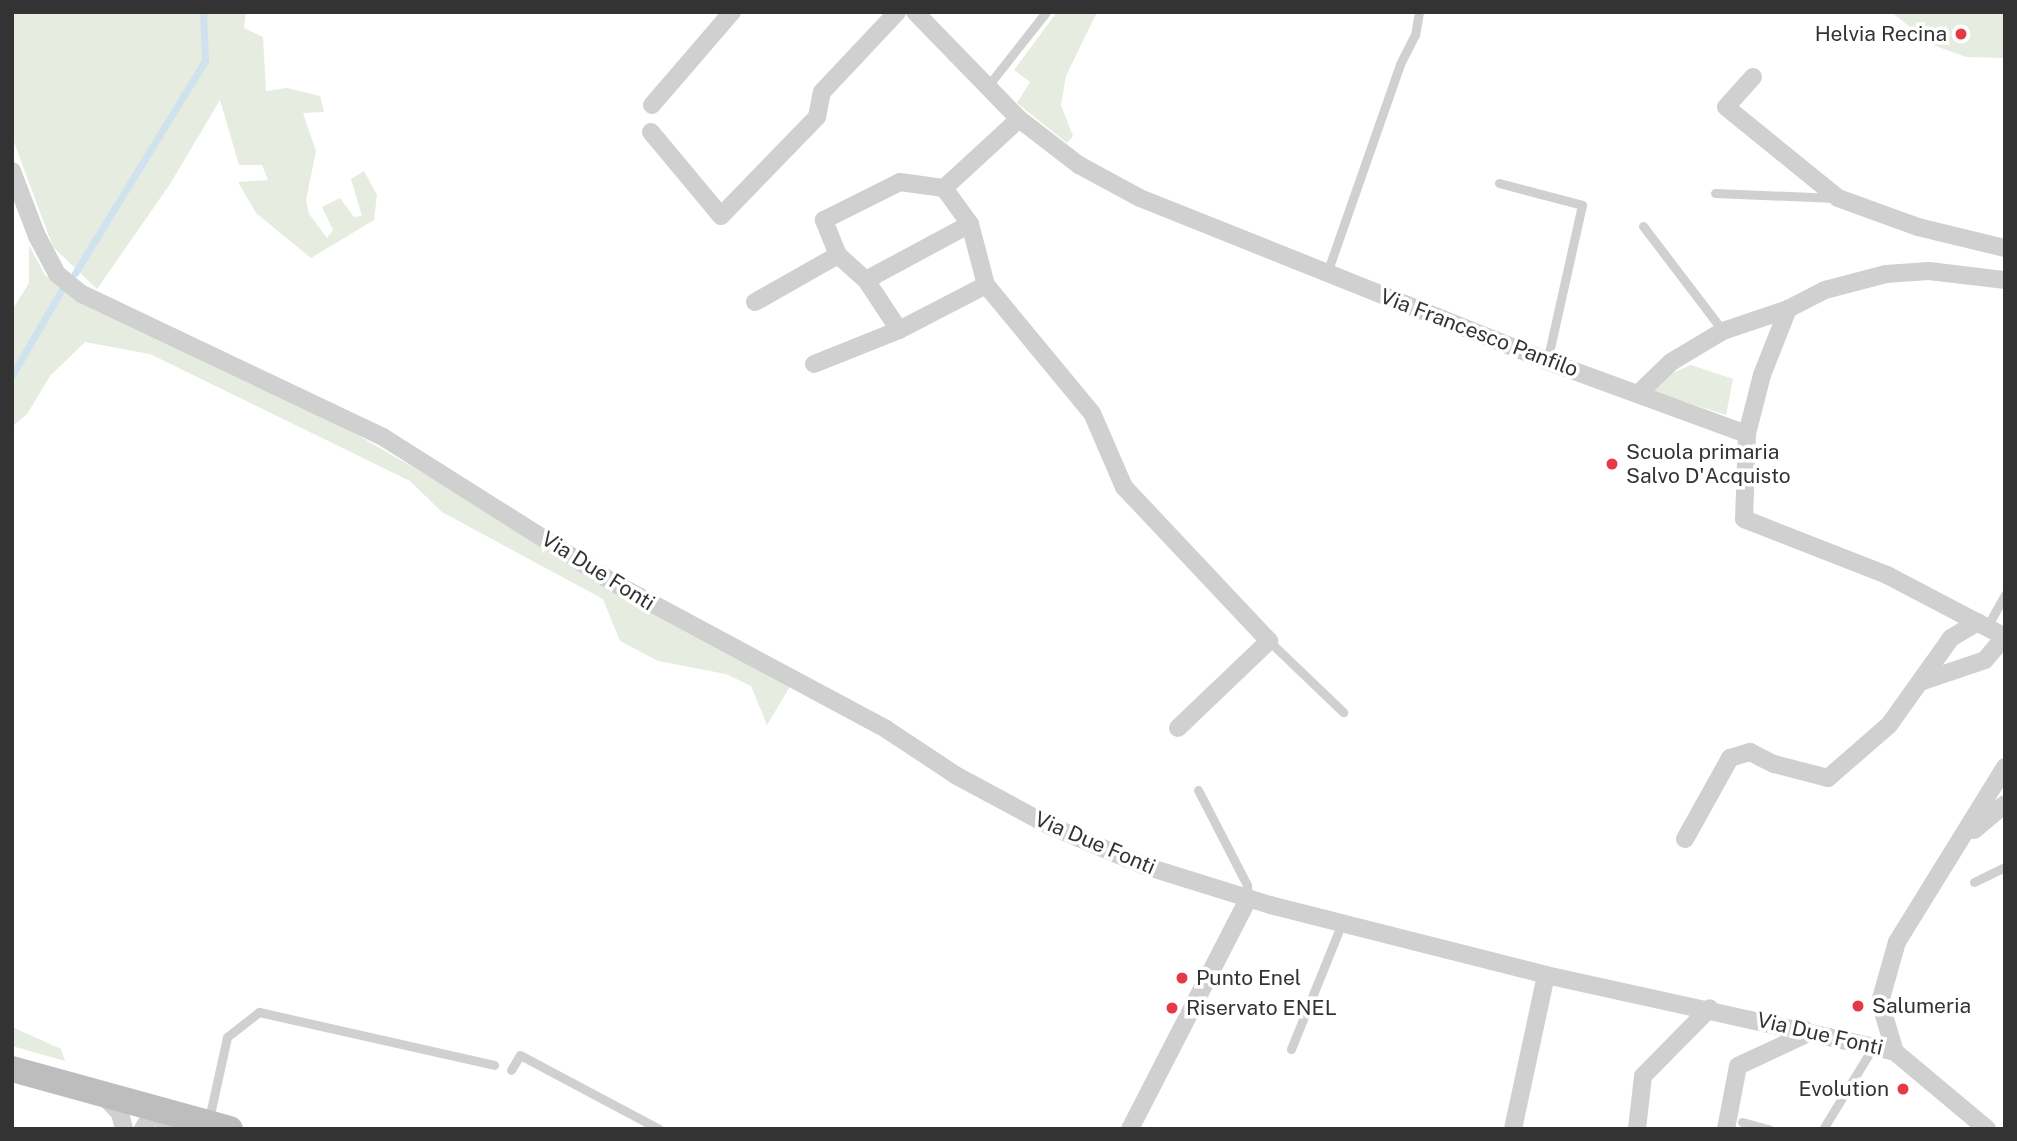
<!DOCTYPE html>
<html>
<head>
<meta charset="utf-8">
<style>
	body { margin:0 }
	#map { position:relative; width:2017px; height:1141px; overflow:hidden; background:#fff; font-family:"Public Sans",sans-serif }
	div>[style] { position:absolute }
	.green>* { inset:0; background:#e6ecdf }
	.stream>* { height:7px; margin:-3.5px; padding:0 3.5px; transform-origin:3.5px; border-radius:3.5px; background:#cfe2ee }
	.service>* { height:9px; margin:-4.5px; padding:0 4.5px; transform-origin:4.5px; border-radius:4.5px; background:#d0d0d0 }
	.minor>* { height:18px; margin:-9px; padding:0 9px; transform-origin:9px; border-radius:9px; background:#d0d0d0 }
	.secondary>* { height:26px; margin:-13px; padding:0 13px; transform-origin:13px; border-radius:13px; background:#bdbdbd }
	.dots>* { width:19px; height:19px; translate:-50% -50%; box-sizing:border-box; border:4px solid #fff; border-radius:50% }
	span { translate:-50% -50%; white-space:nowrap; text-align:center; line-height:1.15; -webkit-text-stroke:7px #fff; paint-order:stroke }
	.poi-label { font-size:21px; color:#333 }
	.right { translate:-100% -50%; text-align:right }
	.left { translate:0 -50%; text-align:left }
	.street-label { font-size:21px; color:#333 }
	.frame { position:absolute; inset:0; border:14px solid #333; pointer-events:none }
</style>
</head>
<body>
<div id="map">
	<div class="green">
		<i style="clip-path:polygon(12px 12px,246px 12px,244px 28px,263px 37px,266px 91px,287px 88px,320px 96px,324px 112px,303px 113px,316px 151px,306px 200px,309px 214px,327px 238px,333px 230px,322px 207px,340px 198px,354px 217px,362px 216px,351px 179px,364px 171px,377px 195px,374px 220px,311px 258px,256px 213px,238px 182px,268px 180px,262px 165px,239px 165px,220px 100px,170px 184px,97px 289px,53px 247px,12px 137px)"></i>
		<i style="clip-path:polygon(1057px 12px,1097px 12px,1066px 76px,1061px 105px,1073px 136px,1067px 143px,1017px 103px,1030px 82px,1014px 70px)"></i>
		<i style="clip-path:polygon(1891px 12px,2005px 12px,2005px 58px,1966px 57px,1933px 45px)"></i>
		<i style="clip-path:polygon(29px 245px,45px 275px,62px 289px,326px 417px,791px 685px,767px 725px,751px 686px,726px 674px,658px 661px,620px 641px,603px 599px,442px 512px,410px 481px,150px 354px,85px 342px,50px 376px,27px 414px,12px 427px,12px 310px,29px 283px)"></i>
		<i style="clip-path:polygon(1691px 365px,1733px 379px,1726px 415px,1654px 392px,1656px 380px)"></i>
		<i style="clip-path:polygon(12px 1027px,61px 1049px,65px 1061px,12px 1046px)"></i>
	</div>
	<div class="stream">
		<i style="left:75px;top:273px;width:249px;rotate:-58.5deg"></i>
		<i style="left:205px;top:61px;width:49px;rotate:-92.3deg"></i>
		<i style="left:12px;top:375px;width:99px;rotate:-59.8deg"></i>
	</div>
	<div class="service">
		<i style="left:987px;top:87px;width:95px;rotate:-51.8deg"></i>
		<i style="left:1499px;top:183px;width:86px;rotate:14.8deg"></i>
		<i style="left:1582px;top:205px;width:160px;rotate:102.6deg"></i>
		<i style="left:1715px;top:193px;width:121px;rotate:2.4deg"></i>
		<i style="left:1643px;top:226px;width:132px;rotate:52.7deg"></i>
		<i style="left:1328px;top:270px;width:218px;rotate:-70.7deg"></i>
		<i style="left:1400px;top:64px;width:33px;rotate:-63deg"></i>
		<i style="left:1415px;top:35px;width:23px;rotate:-80deg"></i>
		<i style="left:1988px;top:625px;width:35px;rotate:-61deg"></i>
		<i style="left:1269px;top:641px;width:103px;rotate:43.8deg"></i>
		<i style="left:1198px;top:790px;width:107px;rotate:62.7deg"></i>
		<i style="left:1247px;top:885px;width:14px;rotate:86deg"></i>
		<i style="left:1974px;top:882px;width:34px;rotate:-26deg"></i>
		<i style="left:1291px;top:1049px;width:136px;rotate:-68deg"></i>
		<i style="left:511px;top:1070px;width:17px;rotate:-59deg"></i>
		<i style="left:520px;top:1055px;width:157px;rotate:28deg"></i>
		<i style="left:209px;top:1119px;width:84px;rotate:-77.6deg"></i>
		<i style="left:227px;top:1037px;width:41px;rotate:-38deg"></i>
		<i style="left:259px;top:1012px;width:241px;rotate:12.7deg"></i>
		<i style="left:1742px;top:1122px;width:28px;rotate:15deg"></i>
		<i style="left:1823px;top:1129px;width:96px;rotate:-58.6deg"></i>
	</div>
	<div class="minor">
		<i style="left:915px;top:12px;width:149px;rotate:45.8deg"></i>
		<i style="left:1019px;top:119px;width:76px;rotate:37.5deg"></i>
		<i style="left:1079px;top:165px;width:69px;rotate:28.4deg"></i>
		<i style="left:1140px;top:198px;width:438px;rotate:21.8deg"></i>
		<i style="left:1547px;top:361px;width:213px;rotate:20.1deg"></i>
		<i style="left:1753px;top:77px;width:40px;rotate:132deg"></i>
		<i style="left:1726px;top:107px;width:144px;rotate:39.1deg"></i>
		<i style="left:1838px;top:198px;width:85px;rotate:19.9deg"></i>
		<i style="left:1918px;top:227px;width:89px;rotate:13.6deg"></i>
		<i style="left:652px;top:105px;width:123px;rotate:-49.3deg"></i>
		<i style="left:1019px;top:119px;width:102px;rotate:137.4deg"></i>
		<i style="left:944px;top:188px;width:44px;rotate:54.2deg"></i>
		<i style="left:970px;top:224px;width:63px;rotate:75.3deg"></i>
		<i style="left:986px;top:285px;width:166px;rotate:50.4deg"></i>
		<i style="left:1092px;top:413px;width:81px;rotate:66.6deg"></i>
		<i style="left:1124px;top:487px;width:212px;rotate:46.7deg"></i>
		<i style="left:1269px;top:641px;width:126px;rotate:136.3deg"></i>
		<i style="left:651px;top:132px;width:109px;rotate:50.2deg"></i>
		<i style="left:721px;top:216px;width:138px;rotate:-45.9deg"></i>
		<i style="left:817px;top:117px;width:25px;rotate:-79deg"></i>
		<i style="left:822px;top:92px;width:110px;rotate:-46.8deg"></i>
		<i style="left:12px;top:171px;width:70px;rotate:69deg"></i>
		<i style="left:37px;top:236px;width:43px;rotate:62.2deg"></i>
		<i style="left:57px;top:274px;width:32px;rotate:39deg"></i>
		<i style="left:82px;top:294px;width:333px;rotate:25.4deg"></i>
		<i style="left:383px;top:437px;width:273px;rotate:32.3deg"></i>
		<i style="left:614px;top:583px;width:309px;rotate:28.2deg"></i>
		<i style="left:886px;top:729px;width:85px;rotate:33.5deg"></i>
		<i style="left:957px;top:776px;width:103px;rotate:28.3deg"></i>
		<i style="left:1048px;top:825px;width:105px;rotate:22.9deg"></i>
		<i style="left:1145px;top:866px;width:131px;rotate:17.3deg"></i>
		<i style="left:1270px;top:905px;width:285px;rotate:14.2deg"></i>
		<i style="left:1546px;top:975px;width:357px;rotate:12.4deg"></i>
		<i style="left:1895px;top:1052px;width:120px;rotate:39.9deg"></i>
		<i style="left:838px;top:255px;width:38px;rotate:-112deg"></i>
		<i style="left:824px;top:220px;width:85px;rotate:-26.6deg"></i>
		<i style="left:900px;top:182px;width:44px;rotate:7.8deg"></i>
		<i style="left:755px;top:302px;width:95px;rotate:-29.5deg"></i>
		<i style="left:838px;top:255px;width:38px;rotate:42deg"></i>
		<i style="left:1788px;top:309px;width:71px;rotate:111.5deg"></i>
		<i style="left:1762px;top:375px;width:61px;rotate:104.3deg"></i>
		<i style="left:1747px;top:434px;width:85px;rotate:92deg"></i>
		<i style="left:1744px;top:519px;width:154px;rotate:21.4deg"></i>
		<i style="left:1887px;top:575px;width:133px;rotate:27.7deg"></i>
		<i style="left:899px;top:330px;width:60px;rotate:-123.4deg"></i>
		<i style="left:866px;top:280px;width:118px;rotate:-28.3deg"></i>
		<i style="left:814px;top:364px;width:92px;rotate:-21.8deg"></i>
		<i style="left:899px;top:330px;width:98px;rotate:-27.3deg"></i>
		<i style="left:1639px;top:393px;width:45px;rotate:-44.1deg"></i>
		<i style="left:1671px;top:362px;width:61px;rotate:-30.8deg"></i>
		<i style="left:1723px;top:331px;width:69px;rotate:-18.7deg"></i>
		<i style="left:1788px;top:309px;width:42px;rotate:-27.2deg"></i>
		<i style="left:1825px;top:290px;width:63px;rotate:-14.7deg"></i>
		<i style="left:1886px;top:274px;width:43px;rotate:-4deg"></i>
		<i style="left:1929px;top:271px;width:77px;rotate:6.8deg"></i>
		<i style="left:1923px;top:681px;width:65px;rotate:-18.7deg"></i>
		<i style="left:1985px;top:660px;width:30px;rotate:-50deg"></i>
		<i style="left:1974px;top:830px;width:40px;rotate:-40deg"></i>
		<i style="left:1685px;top:839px;width:93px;rotate:-60.9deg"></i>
		<i style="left:1730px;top:758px;width:21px;rotate:-17deg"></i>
		<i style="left:1750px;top:752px;width:27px;rotate:27deg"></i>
		<i style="left:1774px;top:764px;width:56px;rotate:14.5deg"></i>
		<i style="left:1828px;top:778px;width:81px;rotate:-41deg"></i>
		<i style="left:1889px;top:725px;width:107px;rotate:-54.5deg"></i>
		<i style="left:1951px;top:638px;width:31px;rotate:-31deg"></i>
		<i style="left:1895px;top:1052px;width:52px;rotate:-106.7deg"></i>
		<i style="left:1880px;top:1002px;width:62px;rotate:-74.2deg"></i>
		<i style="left:1897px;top:942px;width:206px;rotate:-58.3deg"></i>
		<i style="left:104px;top:1096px;width:23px;rotate:47deg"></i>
		<i style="left:120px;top:1113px;width:16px;rotate:76deg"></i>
		<i style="left:143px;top:1129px;width:14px;rotate:-60deg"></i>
		<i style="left:150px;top:1117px;width:15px;rotate:-23deg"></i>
		<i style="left:164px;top:1111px;width:18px;rotate:87deg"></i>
		<i style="left:1130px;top:1129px;width:259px;rotate:-62.8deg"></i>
		<i style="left:1513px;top:1129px;width:157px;rotate:-77.9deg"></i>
		<i style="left:1637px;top:1129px;width:53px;rotate:-83.5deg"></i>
		<i style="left:1643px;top:1076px;width:95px;rotate:-45.4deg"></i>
		<i style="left:1726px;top:1129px;width:64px;rotate:-79.2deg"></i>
		<i style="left:1738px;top:1066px;width:71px;rotate:-25.1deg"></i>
		<i style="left:1802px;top:1036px;width:7px;rotate:-74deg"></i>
	</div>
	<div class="secondary">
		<i style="left:12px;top:1069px;width:226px;rotate:15.4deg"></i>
	</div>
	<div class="dots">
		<i style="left:1961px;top:34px;background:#e63946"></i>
		<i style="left:1612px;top:464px;background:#e63946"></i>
		<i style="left:1182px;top:978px;background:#e63946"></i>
		<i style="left:1858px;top:1006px;background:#e63946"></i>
		<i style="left:1172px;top:1008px;background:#e63946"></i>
		<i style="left:1903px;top:1089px;background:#e63946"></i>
	</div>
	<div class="poi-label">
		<span class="right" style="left:1947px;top:34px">Helvia Recina</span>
		<span class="left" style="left:1626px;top:464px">Scuola primaria<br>Salvo D'Acquisto</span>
		<span class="left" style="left:1196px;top:978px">Punto Enel</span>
		<span class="left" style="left:1872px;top:1006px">Salumeria</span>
		<span class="left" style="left:1186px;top:1008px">Riservato ENEL</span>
		<span class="right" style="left:1889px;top:1089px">Evolution</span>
	</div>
	<div class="street-label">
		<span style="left:1479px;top:333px;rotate:21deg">Via Francesco Panfilo</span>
		<span style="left:598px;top:571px;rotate:32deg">Via Due Fonti</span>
		<span style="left:1095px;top:843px;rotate:23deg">Via Due Fonti</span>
		<span style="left:1820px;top:1034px;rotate:13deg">Via Due Fonti</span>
	</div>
	<div class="frame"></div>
</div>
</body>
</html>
